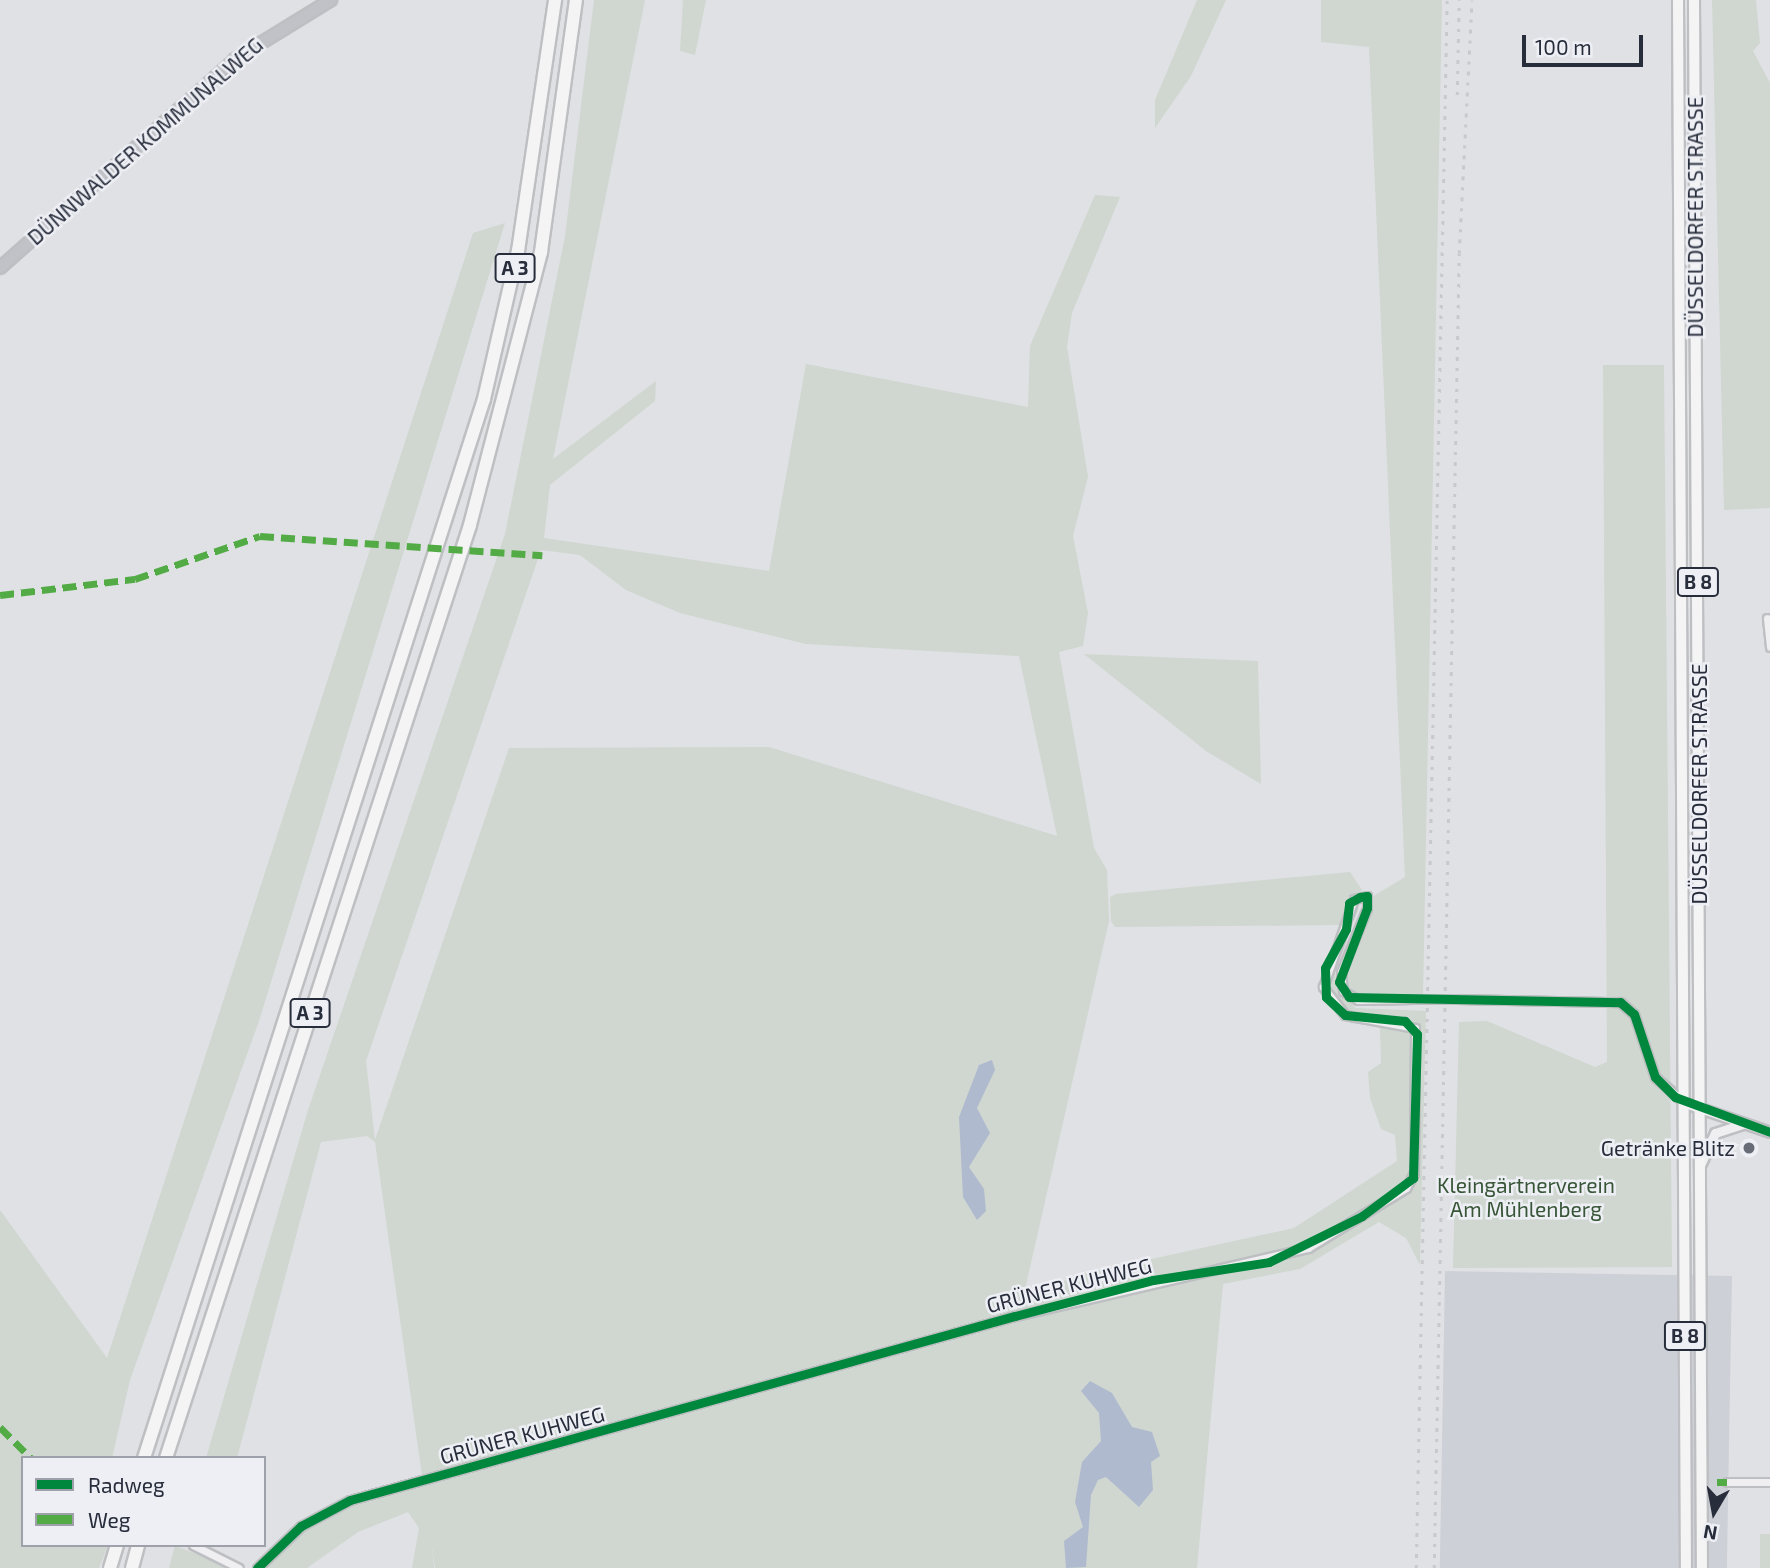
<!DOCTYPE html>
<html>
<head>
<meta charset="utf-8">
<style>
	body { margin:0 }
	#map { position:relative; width:1770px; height:1568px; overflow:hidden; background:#e0e1e4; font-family:"Exo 2",sans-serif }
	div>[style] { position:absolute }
	.built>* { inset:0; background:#ced0d7; transform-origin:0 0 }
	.green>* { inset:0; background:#cfd7d0; transform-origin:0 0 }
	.water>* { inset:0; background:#b0bace }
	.roads { filter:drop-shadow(2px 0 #bebfc2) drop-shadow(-2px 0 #bebfc2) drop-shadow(0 2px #bebfc2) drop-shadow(0 -2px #bebfc2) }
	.minor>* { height:7px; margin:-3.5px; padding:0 3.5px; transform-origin:3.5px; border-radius:3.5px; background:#efeff1 }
	.tertiary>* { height:9px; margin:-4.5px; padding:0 4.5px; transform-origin:4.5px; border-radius:4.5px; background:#efeff1 }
	.secondary>* { height:10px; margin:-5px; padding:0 5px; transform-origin:5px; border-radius:5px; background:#c1c2c7 }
	.primary>* { height:10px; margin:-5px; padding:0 5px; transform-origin:5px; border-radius:5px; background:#f4f4f5 }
	.motorway>* { height:12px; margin:-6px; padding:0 6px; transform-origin:6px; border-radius:6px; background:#f4f4f5 }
	.rail>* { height:2.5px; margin-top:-1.25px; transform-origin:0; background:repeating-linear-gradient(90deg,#c8c9cc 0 3.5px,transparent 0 10.5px) }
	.bridges { filter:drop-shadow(2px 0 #bebfc2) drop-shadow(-2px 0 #bebfc2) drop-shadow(0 2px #bebfc2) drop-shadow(0 -2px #bebfc2) }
	.minor-bridge>* { height:7px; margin:-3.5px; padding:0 3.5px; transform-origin:3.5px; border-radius:3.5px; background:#efeff1 }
	.quiet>* { height:7px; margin-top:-3.5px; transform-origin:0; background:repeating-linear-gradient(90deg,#53ab46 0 14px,transparent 0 21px) }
	.cycleway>* { height:9px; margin:-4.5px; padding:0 4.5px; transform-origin:4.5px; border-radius:4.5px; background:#00873e }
	.dots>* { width:19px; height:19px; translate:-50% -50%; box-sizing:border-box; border:4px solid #edeff4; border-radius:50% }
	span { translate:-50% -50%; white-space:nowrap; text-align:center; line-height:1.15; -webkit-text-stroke:5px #edeff4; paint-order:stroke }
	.shield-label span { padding:2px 5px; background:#edeff4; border:2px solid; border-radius:5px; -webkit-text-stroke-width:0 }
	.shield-label { font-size:19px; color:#282d3c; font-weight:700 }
	.street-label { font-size:21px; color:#282d3c }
	.poi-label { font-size:21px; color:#282d3c }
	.right { translate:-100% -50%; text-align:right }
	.park-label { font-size:21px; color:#385637 }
	.legend { position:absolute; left:21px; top:1456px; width:245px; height:91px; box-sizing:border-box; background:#edeff4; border:2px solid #9ea1aa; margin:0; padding:9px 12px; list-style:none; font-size:21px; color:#282d3c }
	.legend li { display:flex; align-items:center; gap:14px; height:35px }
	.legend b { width:35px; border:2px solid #9ea1aa }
	.north { position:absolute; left:1679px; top:1477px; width:70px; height:70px; -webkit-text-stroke:5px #edeff4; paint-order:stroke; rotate:190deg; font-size:19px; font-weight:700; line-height:28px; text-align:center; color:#282d3c }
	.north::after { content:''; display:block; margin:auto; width:24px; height:32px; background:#282d3c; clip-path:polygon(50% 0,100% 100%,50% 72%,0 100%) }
	.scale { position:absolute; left:1522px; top:35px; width:121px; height:32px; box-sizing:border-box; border:4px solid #282d3c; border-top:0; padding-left:9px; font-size:21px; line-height:24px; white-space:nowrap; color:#282d3c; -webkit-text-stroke:5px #edeff4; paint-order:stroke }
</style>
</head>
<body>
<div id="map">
	<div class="built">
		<i style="left:1445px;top:1271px;width:287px;height:297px;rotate:1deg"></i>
	</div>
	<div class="green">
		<i style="clip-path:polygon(evenodd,594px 0,645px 0,553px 459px,656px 381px,655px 401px,550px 485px,544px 538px,769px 571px,806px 364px,1028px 407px,1030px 346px,1095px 195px,1120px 197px,1072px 313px,1067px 347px,1088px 477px,1073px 536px,1088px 613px,1083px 646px,1059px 652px,1094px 848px,1107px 870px,1109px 921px,1023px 1298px,1078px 1275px,1294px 1228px,1397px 1161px,1395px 1135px,1381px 1129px,1370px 1098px,1368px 1072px,1381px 1063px,1380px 1027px,1350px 1023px,1327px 988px,1329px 965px,1348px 935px,1351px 905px,1359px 908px,1335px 967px,1337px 991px,1356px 1008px,1426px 1011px,1420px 1265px,1406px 1238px,1379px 1222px,1300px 1269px,1223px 1284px,1197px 1568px,435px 1568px,375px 1142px,367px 1136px,321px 1142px,237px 1458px,206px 1458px,308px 1110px,505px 534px,565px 236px,594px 0,541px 550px,580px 555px,626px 590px,680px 613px,806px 644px,1019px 656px,1057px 836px,769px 747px,509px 748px,375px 1140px,366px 1061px,541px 550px)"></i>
		<i style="clip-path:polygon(683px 0,706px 0,695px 55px,680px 51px)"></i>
		<i style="clip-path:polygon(1197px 0,1226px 0,1191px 76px,1155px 128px,1155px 100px)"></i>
		<i style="clip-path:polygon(1321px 0,1442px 0,1423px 996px,1359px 997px,1350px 994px,1345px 981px,1372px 897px,1405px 877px,1369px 47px,1321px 42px)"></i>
		<i style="clip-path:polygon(1712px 0,1756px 0,1760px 43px,1753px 51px,1770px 83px,1770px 508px,1724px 510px)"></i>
		<i style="clip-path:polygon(505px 223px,259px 1021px,130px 1380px,112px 1458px,23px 1458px,23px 1545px,108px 1545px,99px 1568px,0 1568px,0 1210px,107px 1358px,473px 233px)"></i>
		<i style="clip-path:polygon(1603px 365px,1664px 365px,1672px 1267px,1453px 1268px,1459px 1022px,1487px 1021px,1595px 1067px,1607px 1062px)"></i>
		<i style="clip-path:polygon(1084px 654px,1258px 661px,1261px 784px,1206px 751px)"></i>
		<i style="clip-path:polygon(1350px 872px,1362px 890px,1346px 901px,1342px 925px,1115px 927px,1111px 921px,1110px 897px,1116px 894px)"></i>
		<i style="clip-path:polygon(426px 1480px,434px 1568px,412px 1568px,419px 1528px,408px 1512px,358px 1532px,307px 1568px,265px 1568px,293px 1535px,351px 1501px)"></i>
		<i style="left:1760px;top:1534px;width:10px;height:34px"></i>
		<i style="clip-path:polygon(175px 1546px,234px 1568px,169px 1568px)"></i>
	</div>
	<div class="water">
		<i style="clip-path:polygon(992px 1060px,995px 1070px,977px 1108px,990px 1133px,969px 1167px,984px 1189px,986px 1211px,977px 1220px,963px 1197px,959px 1117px,979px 1065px)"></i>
		<i style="clip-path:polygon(1090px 1381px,1112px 1393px,1132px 1427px,1152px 1432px,1160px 1456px,1151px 1462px,1153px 1490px,1139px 1507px,1106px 1477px,1098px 1480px,1091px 1495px,1086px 1567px,1066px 1568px,1064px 1541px,1083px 1527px,1075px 1502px,1082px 1462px,1101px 1441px,1099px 1413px,1081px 1391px)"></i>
	</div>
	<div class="roads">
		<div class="minor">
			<i style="left:1767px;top:618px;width:29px;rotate:84deg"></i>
			<i style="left:1457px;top:999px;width:163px;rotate:1.1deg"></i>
			<i style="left:1620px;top:1002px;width:18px;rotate:41deg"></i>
			<i style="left:1634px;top:1014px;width:66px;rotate:71.6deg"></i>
			<i style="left:1655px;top:1077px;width:40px;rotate:41deg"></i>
			<i style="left:1727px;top:1482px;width:43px"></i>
			<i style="left:193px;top:1545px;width:51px;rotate:26.6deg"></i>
			<i style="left:257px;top:1568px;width:61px;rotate:-43.7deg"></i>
			<i style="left:301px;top:1526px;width:55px;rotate:-28deg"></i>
			<i style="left:350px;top:1500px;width:690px;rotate:-15.47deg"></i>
			<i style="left:1015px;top:1316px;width:301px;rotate:-13.1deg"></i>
			<i style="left:1308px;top:1248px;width:115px;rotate:-31.5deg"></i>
			<i style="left:1406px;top:1188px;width:17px;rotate:-62deg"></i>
			<i style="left:1414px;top:1173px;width:145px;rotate:-89.6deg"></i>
			<i style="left:1415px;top:1028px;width:71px;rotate:-169.5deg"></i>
			<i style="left:1345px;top:1015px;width:36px;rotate:-128deg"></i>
			<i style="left:1323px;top:987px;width:93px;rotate:-70.6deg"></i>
			<i style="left:1354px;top:899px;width:13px;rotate:-13deg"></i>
			<i style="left:1367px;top:896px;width:12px;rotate:90deg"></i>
			<i style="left:1367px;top:908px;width:69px;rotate:112.1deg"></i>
			<i style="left:1341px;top:972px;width:19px;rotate:84deg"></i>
			<i style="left:1343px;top:991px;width:17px;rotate:31deg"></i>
			<i style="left:1358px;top:1000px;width:56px;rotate:-1deg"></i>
		</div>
		<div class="tertiary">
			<i style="left:1685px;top:1103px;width:90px;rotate:18.8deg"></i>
			<i style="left:1701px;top:1163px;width:33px;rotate:-65deg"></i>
			<i style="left:1715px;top:1133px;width:29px;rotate:-18deg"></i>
		</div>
		<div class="secondary">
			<i style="left:0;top:268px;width:314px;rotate:-41.6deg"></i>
			<i style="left:235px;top:59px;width:113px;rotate:-31.6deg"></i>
		</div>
		<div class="primary">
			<i style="left:1678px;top:0;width:1568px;rotate:89.71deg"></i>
			<i style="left:1694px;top:0;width:1568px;rotate:89.71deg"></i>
		</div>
		<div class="motorway">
			<i style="left:144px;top:1458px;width:1112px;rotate:-72.2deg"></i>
			<i style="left:484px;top:399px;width:152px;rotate:-77.1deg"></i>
			<i style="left:518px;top:251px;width:254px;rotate:-81.6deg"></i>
			<i style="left:166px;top:1458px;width:981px;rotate:-71.95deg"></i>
			<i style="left:470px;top:525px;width:282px;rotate:-75.4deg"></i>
			<i style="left:541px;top:252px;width:254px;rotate:-82.1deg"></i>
			<i style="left:110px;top:1568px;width:24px;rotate:-73deg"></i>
			<i style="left:132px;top:1568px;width:24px;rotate:-75deg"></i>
		</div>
	</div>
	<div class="rail">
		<i style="left:1457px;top:95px;width:95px;rotate:-88.8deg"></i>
		<i style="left:1416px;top:1568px;width:1568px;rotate:-88.87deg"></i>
		<i style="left:1434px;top:1568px;width:1315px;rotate:-88.91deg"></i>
		<i style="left:1459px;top:253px;width:253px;rotate:-87.1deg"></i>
	</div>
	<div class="bridges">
		<div class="minor-bridge">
			<i style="left:1414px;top:999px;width:43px"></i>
		</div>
	</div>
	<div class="quiet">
		<i style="left:0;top:595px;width:136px;rotate:-6.8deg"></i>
		<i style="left:135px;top:579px;width:132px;rotate:-19deg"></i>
		<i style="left:260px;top:536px;width:283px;rotate:3.9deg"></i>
		<i style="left:0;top:1427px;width:44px;rotate:45deg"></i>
		<i style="left:1717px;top:1482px;width:10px"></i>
	</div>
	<div class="cycleway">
		<i style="left:257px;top:1568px;width:61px;rotate:-43.7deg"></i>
		<i style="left:301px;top:1526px;width:55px;rotate:-28deg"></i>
		<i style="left:350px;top:1500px;width:690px;rotate:-15.47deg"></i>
		<i style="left:1015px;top:1316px;width:143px;rotate:-14.6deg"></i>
		<i style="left:1153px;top:1280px;width:117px;rotate:-8.8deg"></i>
		<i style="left:1269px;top:1262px;width:104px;rotate:-26.3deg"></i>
		<i style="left:1362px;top:1216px;width:64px;rotate:-36.7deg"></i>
		<i style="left:1413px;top:1178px;width:144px;rotate:-88.4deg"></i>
		<i style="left:1417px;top:1034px;width:18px;rotate:-133deg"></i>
		<i style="left:1405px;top:1021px;width:60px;rotate:-174.3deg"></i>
		<i style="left:1345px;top:1015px;width:26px;rotate:-137deg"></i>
		<i style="left:1326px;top:997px;width:29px;rotate:-92deg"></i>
		<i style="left:1325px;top:968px;width:44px;rotate:-61.7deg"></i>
		<i style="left:1346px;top:929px;width:26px;rotate:-83deg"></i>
		<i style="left:1349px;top:903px;width:13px;rotate:-29deg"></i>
		<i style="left:1360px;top:897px;width:7px;rotate:-8deg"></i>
		<i style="left:1367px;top:896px;width:12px;rotate:90deg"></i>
		<i style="left:1367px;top:908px;width:79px;rotate:110.7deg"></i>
		<i style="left:1339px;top:982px;width:18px;rotate:56deg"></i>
		<i style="left:1349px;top:997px;width:271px;rotate:1.1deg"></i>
		<i style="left:1620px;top:1002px;width:18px;rotate:41deg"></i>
		<i style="left:1634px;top:1014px;width:66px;rotate:71.6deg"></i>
		<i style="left:1655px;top:1077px;width:28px;rotate:45deg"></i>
		<i style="left:1675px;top:1097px;width:101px;rotate:20.2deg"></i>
	</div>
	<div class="dots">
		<i style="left:1749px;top:1148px;background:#686c77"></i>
	</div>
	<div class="shield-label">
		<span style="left:515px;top:268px">A 3</span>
		<span style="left:1698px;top:582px">B 8</span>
		<span style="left:310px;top:1013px">A 3</span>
		<span style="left:1685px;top:1336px">B 8</span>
	</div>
	<div class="street-label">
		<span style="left:145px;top:141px;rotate:-41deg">DÜNNWALDER KOMMUNALWEG</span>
		<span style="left:1695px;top:217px;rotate:-90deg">DÜSSELDORFER STRASSE</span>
		<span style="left:1699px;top:784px;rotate:-90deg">DÜSSELDORFER STRASSE</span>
		<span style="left:1069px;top:1285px;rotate:-14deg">GRÜNER KUHWEG</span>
		<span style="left:522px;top:1435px;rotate:-15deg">GRÜNER KUHWEG</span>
	</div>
	<div class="poi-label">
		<span class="right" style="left:1735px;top:1148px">Getränke Blitz</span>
	</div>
	<div class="park-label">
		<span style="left:1526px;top:1197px">Kleingärtnerverein<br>Am Mühlenberg</span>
	</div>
	<ul class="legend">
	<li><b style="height:9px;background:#00873e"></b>Radweg</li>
	<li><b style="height:9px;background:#53ab46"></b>Weg</li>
	</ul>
	<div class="north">N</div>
	<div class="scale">100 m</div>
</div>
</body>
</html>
